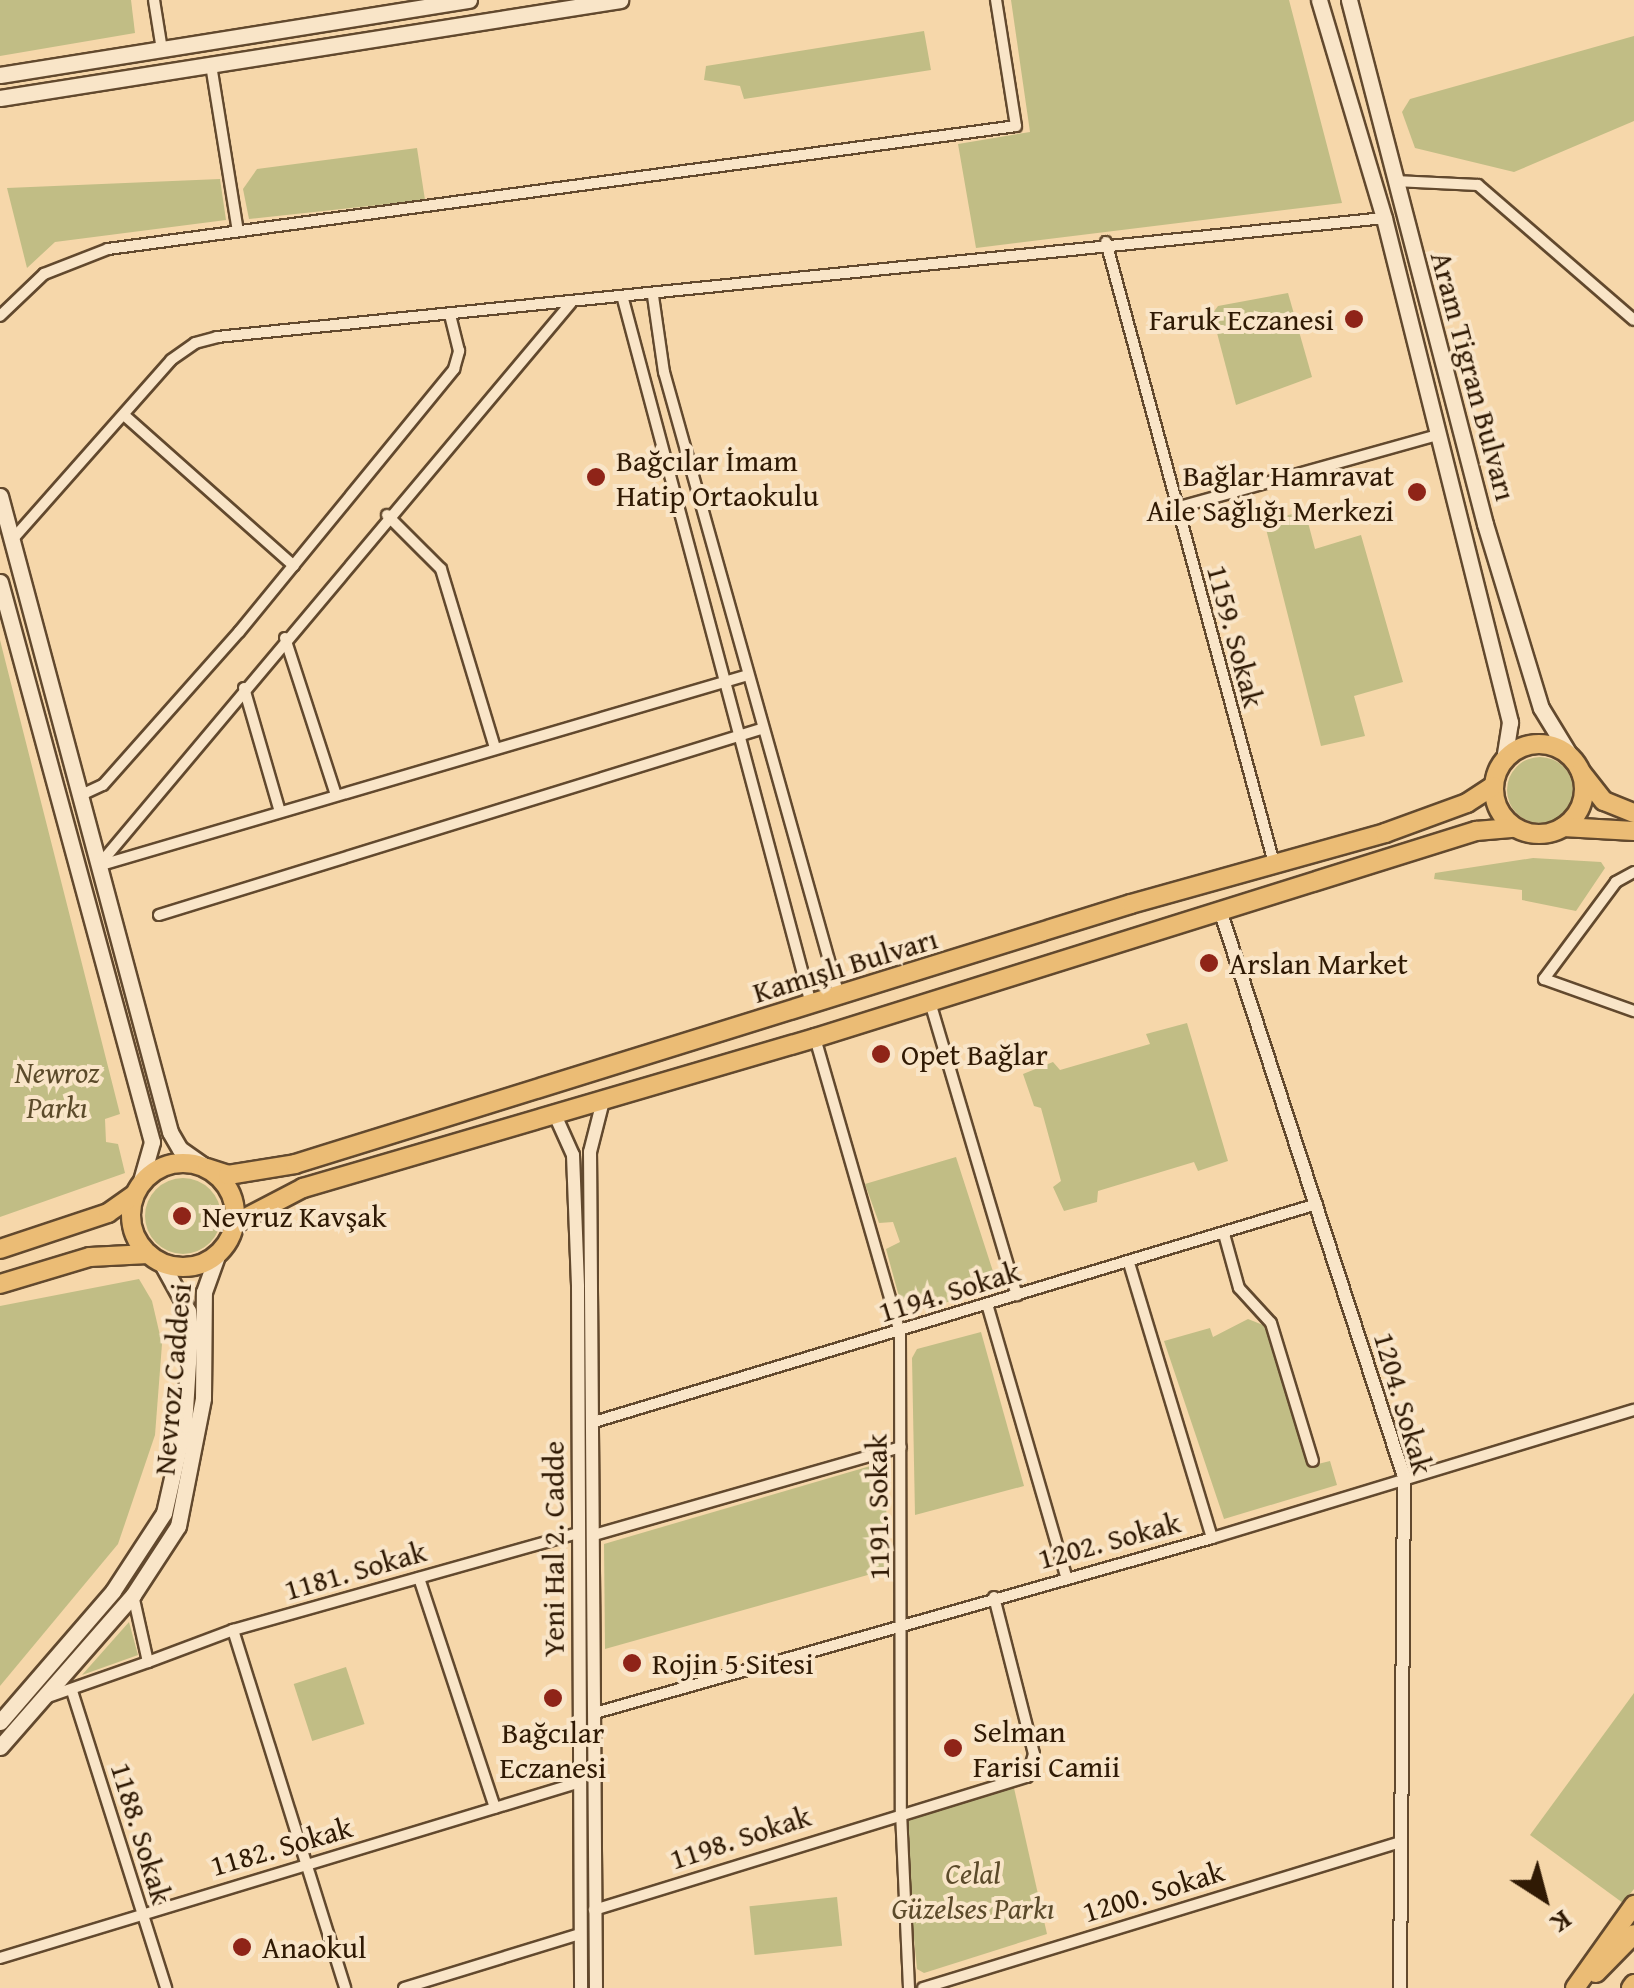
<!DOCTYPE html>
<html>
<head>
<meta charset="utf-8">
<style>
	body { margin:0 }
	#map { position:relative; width:1634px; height:1988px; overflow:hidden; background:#f6d7aa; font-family:"Gentium Book Plus",serif }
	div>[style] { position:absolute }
	.green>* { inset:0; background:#c1bd85; transform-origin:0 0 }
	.round { border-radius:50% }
	.roads { filter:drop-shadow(2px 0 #62492e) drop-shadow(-2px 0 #62492e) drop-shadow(0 2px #62492e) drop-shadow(0 -2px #62492e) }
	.minor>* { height:10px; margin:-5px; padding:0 5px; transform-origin:5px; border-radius:5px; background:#f9e5c8 }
	.tertiary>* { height:12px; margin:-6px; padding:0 6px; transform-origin:6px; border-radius:6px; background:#f9e5c8 }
	.secondary>* { height:15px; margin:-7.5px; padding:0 7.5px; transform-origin:7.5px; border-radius:7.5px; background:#f9e5c8 }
	.trunk>* { height:18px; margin:-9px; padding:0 9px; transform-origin:9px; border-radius:9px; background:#ebbc75 }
	.trunk>.ring { margin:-9px; padding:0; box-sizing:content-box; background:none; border:18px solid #ebbc75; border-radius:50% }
	.dots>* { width:28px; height:28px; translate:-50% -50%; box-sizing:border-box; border:5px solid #f9e5c8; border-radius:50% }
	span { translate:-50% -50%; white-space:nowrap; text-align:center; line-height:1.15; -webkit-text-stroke:8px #f9e5c8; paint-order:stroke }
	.poi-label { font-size:30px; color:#301a04 }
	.right { translate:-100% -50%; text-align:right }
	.left { translate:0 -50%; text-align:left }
	.street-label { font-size:30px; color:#301a04 }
	.park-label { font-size:30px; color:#5c4b2b; font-style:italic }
	.north { position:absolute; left:1494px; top:1848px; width:100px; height:100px; -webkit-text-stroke:8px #f9e5c8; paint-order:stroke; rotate:144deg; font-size:28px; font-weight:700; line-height:40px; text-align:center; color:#301a04 }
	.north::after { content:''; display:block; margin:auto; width:35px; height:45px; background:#301a04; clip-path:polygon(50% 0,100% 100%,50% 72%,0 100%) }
</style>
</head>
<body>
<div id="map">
	<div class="green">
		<i style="clip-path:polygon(0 0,131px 0,135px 33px,0 56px)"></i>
		<i style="clip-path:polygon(1011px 0,1289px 0,1342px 203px,976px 248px,958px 144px,1030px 132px)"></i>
		<i style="clip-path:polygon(924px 31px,931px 70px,744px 99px,740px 86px,704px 80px,706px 66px)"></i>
		<i style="clip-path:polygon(1634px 36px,1634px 121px,1514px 172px,1415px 148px,1402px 112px,1410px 99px)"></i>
		<i style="clip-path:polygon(417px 148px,425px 200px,249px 219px,243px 189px,257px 169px)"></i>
		<i style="clip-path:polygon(220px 179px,226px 220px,55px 242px,27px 268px,7px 188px)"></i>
		<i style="clip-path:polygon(1288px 293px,1312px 377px,1236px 405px,1212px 314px,1218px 306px)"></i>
		<i style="clip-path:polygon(1305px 511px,1315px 549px,1361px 535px,1403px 682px,1354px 696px,1365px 736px,1321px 746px,1264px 521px)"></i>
		<i style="clip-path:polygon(0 640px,120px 1114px,105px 1119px,106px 1142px,118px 1144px,125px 1173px,0 1217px)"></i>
		<i class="round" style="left:1507px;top:757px;width:66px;height:66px"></i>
		<i style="clip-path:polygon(1533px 858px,1601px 862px,1605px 868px,1576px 911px,1522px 900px,1522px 890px,1434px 879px,1435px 873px)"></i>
		<i style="clip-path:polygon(1187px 1023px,1228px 1161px,1198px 1171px,1194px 1162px,1098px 1191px,1097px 1202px,1064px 1211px,1053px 1187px,1061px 1181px,1041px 1108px,1034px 1106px,1023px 1074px,1053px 1062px,1060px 1070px,1150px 1044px,1146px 1034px)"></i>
		<i style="clip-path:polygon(956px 1157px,998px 1287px,904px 1315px,886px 1249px,900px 1242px,893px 1222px,879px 1223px,865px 1184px)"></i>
		<i class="round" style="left:145px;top:1178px;width:76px;height:76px"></i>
		<i style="clip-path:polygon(139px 1279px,152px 1301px,162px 1344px,155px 1435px,118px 1544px,0 1686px,0 1306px)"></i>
		<i style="clip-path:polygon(1248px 1319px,1263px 1325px,1269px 1336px,1310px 1466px,1330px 1461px,1337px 1485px,1224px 1519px,1164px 1341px,1210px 1328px,1213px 1337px)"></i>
		<i style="clip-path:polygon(981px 1332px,1024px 1486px,915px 1515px,912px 1358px,917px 1349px)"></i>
		<i style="clip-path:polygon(884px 1462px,889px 1569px,605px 1649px,604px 1544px)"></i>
		<i style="clip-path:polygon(129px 1622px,138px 1655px,82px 1675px)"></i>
		<i style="left:346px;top:1667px;width:60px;height:55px;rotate:72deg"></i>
		<i style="clip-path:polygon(1634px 1693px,1634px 1889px,1623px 1903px,1530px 1835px)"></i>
		<i style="clip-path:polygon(1014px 1788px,1047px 1934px,924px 1973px,917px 1969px,902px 1818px)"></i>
		<i style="left:837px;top:1897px;width:49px;height:88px;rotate:84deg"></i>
	</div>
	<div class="roads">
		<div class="minor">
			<i style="left:154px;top:0;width:51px;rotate:80.9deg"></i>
			<i style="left:211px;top:65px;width:168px;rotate:80.8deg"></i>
			<i style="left:1395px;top:181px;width:83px;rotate:2.8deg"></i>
			<i style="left:1478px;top:185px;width:206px;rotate:40.9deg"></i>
			<i style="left:1106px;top:242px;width:647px;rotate:74.87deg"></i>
			<i style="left:653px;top:296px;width:77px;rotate:81.8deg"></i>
			<i style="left:664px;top:372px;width:648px;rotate:74.33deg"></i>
			<i style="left:623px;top:299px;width:730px;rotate:75.07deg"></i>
			<i style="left:0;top:316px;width:61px;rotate:-43.7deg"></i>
			<i style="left:44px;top:274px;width:69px;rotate:-21.3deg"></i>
			<i style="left:108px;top:249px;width:916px;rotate:-7.71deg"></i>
			<i style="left:1016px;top:126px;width:128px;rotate:-99deg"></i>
			<i style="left:124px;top:415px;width:227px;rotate:41.6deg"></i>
			<i style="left:1176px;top:508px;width:272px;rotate:-15.6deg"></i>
			<i style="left:387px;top:515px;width:76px;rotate:45deg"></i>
			<i style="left:441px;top:569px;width:187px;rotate:73.2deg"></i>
			<i style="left:12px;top:540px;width:240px;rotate:-48.5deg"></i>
			<i style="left:171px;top:360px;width:29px;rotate:-35deg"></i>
			<i style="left:195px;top:343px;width:23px;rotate:-15deg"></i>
			<i style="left:217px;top:337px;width:1173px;rotate:-5.82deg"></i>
			<i style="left:285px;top:638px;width:165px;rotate:72deg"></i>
			<i style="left:244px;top:688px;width:129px;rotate:73.8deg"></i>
			<i style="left:79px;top:796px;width:26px;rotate:-25deg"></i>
			<i style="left:103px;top:785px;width:205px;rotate:-48.4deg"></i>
			<i style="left:239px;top:632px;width:340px;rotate:-50.7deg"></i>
			<i style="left:454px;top:369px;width:19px;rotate:-74deg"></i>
			<i style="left:459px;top:351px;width:37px;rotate:-104deg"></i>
			<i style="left:99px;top:865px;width:733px;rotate:-49.98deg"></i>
			<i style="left:98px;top:866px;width:674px;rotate:-16.37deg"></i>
			<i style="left:1634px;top:872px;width:21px;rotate:151deg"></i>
			<i style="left:1616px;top:882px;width:121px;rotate:126.6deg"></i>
			<i style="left:1544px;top:979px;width:96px;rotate:19.6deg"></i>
			<i style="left:159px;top:915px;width:630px;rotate:-17.17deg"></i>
			<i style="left:930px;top:1002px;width:306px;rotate:73.5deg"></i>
			<i style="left:815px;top:1038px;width:306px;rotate:73.9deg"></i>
			<i style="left:900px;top:1332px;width:480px;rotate:89.9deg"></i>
			<i style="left:901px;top:1812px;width:176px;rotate:87.4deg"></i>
			<i style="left:1224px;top:1234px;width:56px;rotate:74.5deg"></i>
			<i style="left:1239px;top:1288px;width:47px;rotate:47.6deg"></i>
			<i style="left:1271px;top:1323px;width:144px;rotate:73.1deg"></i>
			<i style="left:1129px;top:1263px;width:287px;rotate:73.2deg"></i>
			<i style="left:987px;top:1304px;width:283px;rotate:73.8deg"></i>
			<i style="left:594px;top:1422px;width:755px;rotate:-16.78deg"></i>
			<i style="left:594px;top:1535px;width:319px;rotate:-16deg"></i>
			<i style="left:419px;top:1578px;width:242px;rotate:71.7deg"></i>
			<i style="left:233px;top:1630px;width:375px;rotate:72.6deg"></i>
			<i style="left:148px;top:1662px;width:91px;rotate:-20.6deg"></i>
			<i style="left:233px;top:1630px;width:358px;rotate:-15.7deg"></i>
			<i style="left:72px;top:1691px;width:312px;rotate:72.4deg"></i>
			<i style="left:45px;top:1698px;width:109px;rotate:-19.3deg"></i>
			<i style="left:148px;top:1662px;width:69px;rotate:-102.6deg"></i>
			<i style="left:595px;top:1713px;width:641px;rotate:-15.83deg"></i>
			<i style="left:1212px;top:1538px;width:441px;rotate:-16.9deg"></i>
			<i style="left:594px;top:1910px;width:453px;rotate:-17.1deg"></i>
			<i style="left:1027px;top:1777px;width:24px;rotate:-73deg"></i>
			<i style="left:1034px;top:1754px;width:162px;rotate:-104.3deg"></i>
			<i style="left:0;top:1958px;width:603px;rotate:-16.87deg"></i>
			<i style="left:404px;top:1988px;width:183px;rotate:-17.1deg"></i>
			<i style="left:923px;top:1988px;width:497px;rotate:-17deg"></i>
		</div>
		<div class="tertiary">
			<i style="left:1221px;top:913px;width:593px;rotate:72.02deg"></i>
			<i style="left:1404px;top:1477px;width:511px;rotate:90.45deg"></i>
			<i style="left:555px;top:1115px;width:44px;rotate:65.8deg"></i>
			<i style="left:573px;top:1155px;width:132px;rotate:87.8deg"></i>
			<i style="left:578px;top:1287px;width:701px;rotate:89.75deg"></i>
			<i style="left:596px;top:1988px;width:836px;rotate:-90.41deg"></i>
			<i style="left:590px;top:1152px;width:53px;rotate:-75.7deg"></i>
		</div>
		<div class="secondary">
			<i style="left:1319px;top:0;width:227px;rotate:73.4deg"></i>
			<i style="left:1384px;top:218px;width:520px;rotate:75.96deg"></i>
			<i style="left:1510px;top:722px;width:38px;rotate:99deg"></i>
			<i style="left:1349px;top:0;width:541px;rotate:75.45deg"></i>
			<i style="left:1485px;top:524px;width:192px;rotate:73.1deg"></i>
			<i style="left:1541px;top:708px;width:57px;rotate:58.5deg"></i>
			<i style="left:0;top:75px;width:475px;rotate:-9.1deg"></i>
			<i style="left:0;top:98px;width:628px;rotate:-8.98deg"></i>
			<i style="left:0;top:496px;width:658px;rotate:75.03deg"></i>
			<i style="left:170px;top:1132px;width:20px;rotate:60deg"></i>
			<i style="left:180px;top:1149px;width:33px;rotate:35deg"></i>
			<i style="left:0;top:582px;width:580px;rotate:74.81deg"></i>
			<i style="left:152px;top:1142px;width:44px;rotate:105.9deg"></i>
			<i style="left:0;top:1722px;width:173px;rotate:-49.2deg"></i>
			<i style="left:113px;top:1591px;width:93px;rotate:-56.8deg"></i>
			<i style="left:164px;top:1513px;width:90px;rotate:-77.2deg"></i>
			<i style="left:184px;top:1425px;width:92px;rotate:-86.3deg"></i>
			<i style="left:190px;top:1333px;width:22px;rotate:-95deg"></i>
			<i style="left:188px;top:1311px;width:56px;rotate:-118.9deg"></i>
			<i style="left:0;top:1747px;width:202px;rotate:-48.8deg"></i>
			<i style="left:133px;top:1595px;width:82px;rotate:-56.9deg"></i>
			<i style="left:178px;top:1526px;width:130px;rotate:-78.9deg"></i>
			<i style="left:203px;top:1398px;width:106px;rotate:-89.5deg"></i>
			<i style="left:204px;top:1292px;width:41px;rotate:-70.3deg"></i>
		</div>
		<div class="trunk">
			<i class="ring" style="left:1494px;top:744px;width:72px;height:72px"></i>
			<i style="left:1581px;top:772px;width:37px;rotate:52deg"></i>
			<i style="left:1604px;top:801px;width:32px;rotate:22deg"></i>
			<i style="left:1563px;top:827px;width:71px;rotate:3.2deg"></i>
			<i class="ring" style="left:131px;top:1163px;width:86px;height:86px"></i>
			<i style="left:207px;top:1168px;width:22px;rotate:18deg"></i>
			<i style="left:228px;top:1175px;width:68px;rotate:-9.3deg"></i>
			<i style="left:295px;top:1164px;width:875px;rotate:-17.28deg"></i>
			<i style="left:1131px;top:904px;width:264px;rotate:-15.6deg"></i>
			<i style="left:1385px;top:833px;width:87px;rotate:-20.1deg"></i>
			<i style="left:1467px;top:803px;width:31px;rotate:-33deg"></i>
			<i style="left:234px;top:1224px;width:78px;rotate:-27.6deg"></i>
			<i style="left:303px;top:1188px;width:534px;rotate:-16.33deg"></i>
			<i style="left:815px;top:1038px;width:693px;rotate:-17.39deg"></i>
			<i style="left:1476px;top:831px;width:38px;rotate:-5deg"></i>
			<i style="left:0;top:1249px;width:114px;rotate:-18.4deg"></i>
			<i style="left:108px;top:1213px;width:32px;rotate:-35deg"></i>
			<i style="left:0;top:1284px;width:94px;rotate:-16.7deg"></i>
			<i style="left:90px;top:1257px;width:58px;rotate:-3deg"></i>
			<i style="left:1596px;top:1973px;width:54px;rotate:-45.7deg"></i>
			<i style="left:1575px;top:1988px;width:102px;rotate:-54.6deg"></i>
			<i style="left:1631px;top:1988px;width:5px;rotate:-53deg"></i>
		</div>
	</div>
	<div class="dots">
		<i style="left:1354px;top:319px;background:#8f2418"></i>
		<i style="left:596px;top:477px;background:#8f2418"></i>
		<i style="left:1417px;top:492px;background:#8f2418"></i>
		<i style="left:1209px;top:963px;background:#8f2418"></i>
		<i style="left:881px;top:1054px;background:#8f2418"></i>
		<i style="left:182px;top:1216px;background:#8f2418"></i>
		<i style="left:632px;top:1663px;background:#8f2418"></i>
		<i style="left:553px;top:1698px;background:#8f2418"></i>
		<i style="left:953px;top:1748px;background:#8f2418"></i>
		<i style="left:242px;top:1947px;background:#8f2418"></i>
	</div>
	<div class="poi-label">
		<span class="right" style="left:1334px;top:319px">Faruk Eczanesi</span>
		<span class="left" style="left:616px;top:477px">Bağcılar İmam<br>Hatip Ortaokulu</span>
		<span class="right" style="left:1394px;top:492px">Bağlar Hamravat<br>Aile Sağlığı Merkezi</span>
		<span class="left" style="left:1229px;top:963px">Arslan Market</span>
		<span class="left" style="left:901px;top:1054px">Opet Bağlar</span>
		<span class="left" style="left:202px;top:1216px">Nevruz Kavşak</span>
		<span class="left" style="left:652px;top:1663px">Rojin 5 Sitesi</span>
		<span class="left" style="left:973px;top:1748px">Selman<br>Farisi Camii</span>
		<span style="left:553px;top:1749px">Bağcılar<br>Eczanesi</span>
		<span class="left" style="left:262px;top:1947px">Anaokul</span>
	</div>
	<div class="street-label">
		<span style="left:1474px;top:376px;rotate:75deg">Aram Tigran Bulvarı</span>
		<span style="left:1236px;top:636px;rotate:75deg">1159. Sokak</span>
		<span style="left:845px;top:965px;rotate:-17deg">Kamışlı Bulvarı</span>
		<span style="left:949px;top:1291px;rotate:-17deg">1194. Sokak</span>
		<span style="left:172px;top:1379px;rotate:-85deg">Nevroz Caddesi</span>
		<span style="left:1404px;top:1403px;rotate:74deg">1204. Sokak</span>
		<span style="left:877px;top:1507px;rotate:-91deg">1191. Sokak</span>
		<span style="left:1109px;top:1540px;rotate:-15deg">1202. Sokak</span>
		<span style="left:553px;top:1549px;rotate:-90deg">Yeni Hal 2. Cadde</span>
		<span style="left:355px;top:1570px;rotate:-16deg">1181. Sokak</span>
		<span style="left:142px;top:1833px;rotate:73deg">1188. Sokak</span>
		<span style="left:740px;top:1837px;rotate:-18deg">1198. Sokak</span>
		<span style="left:281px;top:1846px;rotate:-16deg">1182. Sokak</span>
		<span style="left:1153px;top:1891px;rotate:-17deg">1200. Sokak</span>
	</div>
	<div class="park-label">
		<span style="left:57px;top:1089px">Newroz<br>Parkı</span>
		<span style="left:973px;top:1890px">Celal<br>Güzelses Parkı</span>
	</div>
	<div class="north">K</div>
</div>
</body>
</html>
